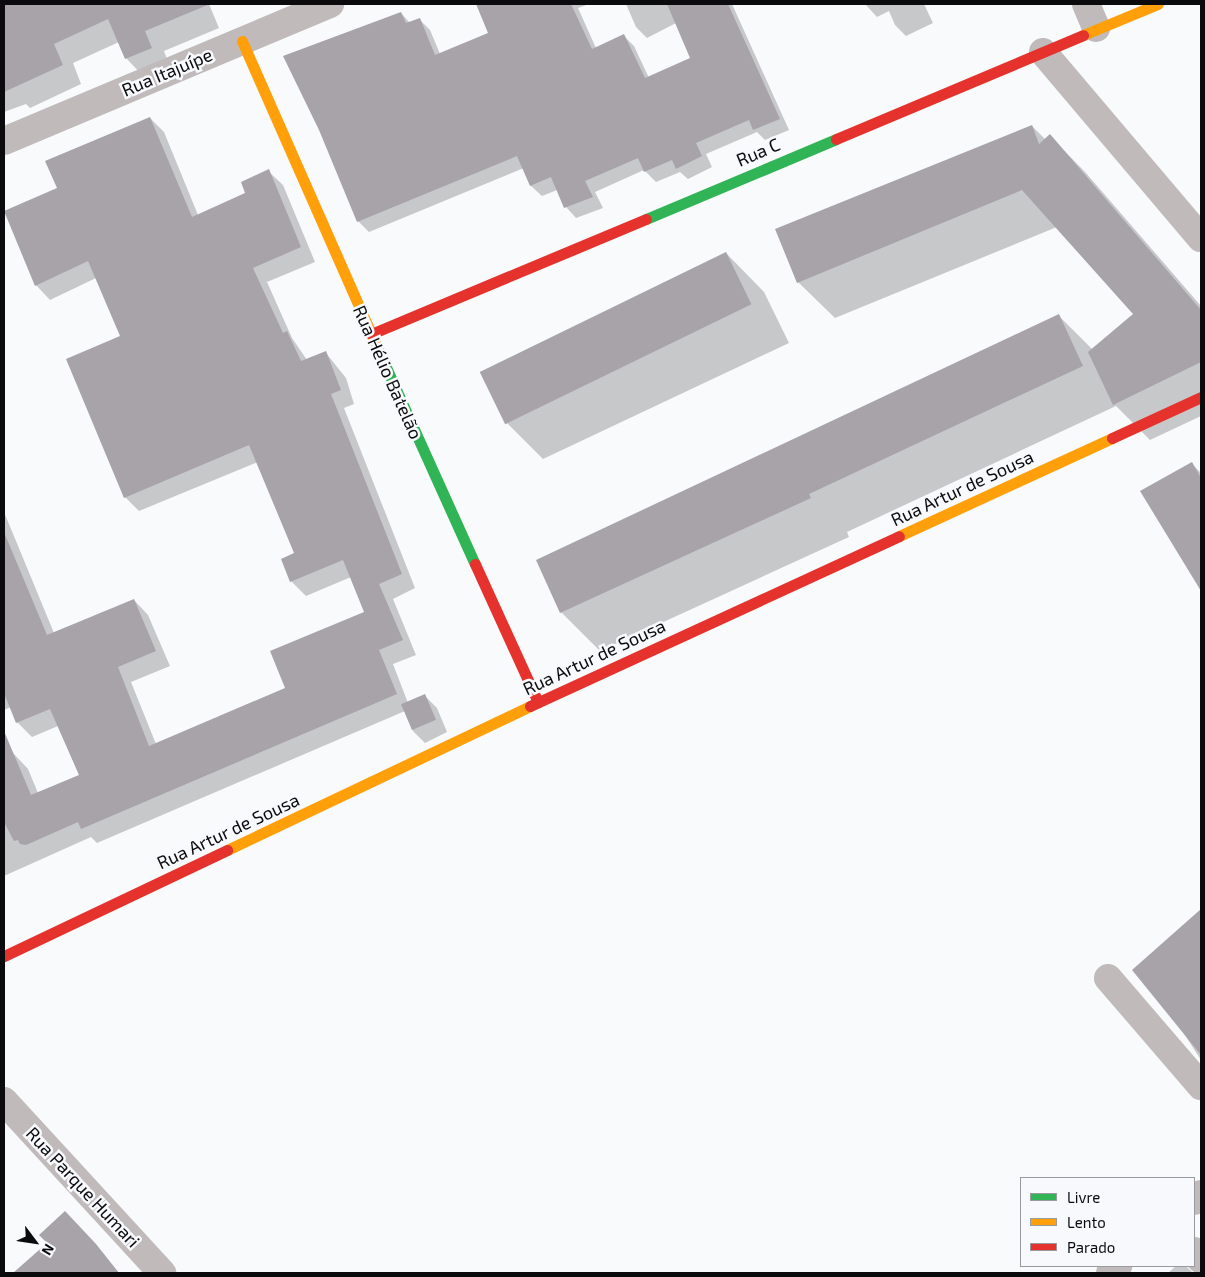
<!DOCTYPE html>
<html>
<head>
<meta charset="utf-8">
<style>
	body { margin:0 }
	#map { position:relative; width:1205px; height:1277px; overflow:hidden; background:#f8fafc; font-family:"Exo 2",sans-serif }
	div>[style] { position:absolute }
	.shadow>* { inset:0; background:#0003 }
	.building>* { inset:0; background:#a7a3a8; transform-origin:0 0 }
	.street>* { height:28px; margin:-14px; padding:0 14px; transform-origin:14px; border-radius:14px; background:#c0babb }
	.fast>* { height:11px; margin:-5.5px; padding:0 5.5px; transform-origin:5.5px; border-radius:5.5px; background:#30b455 }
	.slow>* { height:11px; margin:-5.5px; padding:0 5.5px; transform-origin:5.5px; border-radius:5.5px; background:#ff9f0a }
	.jam>* { height:11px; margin:-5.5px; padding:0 5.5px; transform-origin:5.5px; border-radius:5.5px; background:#e5322d }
	span { translate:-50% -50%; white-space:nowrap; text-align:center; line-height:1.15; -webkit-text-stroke:5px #f7f9fd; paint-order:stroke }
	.street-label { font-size:18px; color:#0b0b0d }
	.frame { position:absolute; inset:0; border:5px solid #0b0b0d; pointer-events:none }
	.legend { position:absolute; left:1020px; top:1177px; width:175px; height:90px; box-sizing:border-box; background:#f7f9fd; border:1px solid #999a9d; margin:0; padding:6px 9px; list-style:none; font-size:15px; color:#0b0b0d }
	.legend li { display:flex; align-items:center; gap:10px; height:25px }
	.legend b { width:25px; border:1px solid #999a9d }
	.north { position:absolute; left:10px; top:1217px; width:50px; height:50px; -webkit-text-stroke:4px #f7f9fd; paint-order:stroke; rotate:121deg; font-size:14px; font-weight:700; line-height:20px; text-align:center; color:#0b0b0d }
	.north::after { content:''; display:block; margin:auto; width:18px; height:22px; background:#0b0b0d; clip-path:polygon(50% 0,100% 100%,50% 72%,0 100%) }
</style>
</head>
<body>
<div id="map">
	<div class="shadow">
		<i style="clip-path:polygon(4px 4px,209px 4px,219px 28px,164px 51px,170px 67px,145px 78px,126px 58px,119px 42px,73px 63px,81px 84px,30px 108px,26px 104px,4px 112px)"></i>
		<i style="clip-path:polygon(477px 4px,589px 4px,578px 8px,596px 48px,623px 35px,634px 46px,649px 78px,692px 59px,676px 23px,647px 38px,636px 27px,626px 4px,732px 4px,789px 130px,765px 140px,757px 132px,706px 154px,712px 167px,688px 179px,680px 172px,656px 182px,644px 170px,595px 192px,603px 208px,576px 218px,566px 207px,557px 190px,542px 196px,531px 186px,524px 168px,369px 232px,358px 221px,401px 13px,410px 23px,419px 19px,430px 30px,440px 54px,490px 33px)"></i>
		<i style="clip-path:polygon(865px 4px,924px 4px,933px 23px,906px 36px,895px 25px,889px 11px,877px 17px)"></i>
		<i style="clip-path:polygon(150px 118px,164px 132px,198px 215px,247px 193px,268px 171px,283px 185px,315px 262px,267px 282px,292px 338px,307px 360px,326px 353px,346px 378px,354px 404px,344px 408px,415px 588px,393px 599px,416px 655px,393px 664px,408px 703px,425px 696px,437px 708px,447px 732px,425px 743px,413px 731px,405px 711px,97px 843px,91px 837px,4px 876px,4px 759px,14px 754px,28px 769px,38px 793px,80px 776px,58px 726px,32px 737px,17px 722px,11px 707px,4px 710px,4px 512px,54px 633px,134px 600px,148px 615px,170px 666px,131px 682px,156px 744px,286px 689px,366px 613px,351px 577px,306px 596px,291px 581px,295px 554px,258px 462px,139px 511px,125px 497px,122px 337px,96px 278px,50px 300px,36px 285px,59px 189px)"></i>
		<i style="clip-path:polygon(1032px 126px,1046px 140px,1050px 136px,1086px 173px,1201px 306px,1201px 416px,1150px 440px,1116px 406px,847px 532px,849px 537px,600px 651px,561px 612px,1058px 315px,1093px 350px,1135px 314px,1057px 227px,835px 318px,798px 282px)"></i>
		<i style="clip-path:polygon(726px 253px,764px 292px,789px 343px,543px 459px,504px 420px)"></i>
		<i style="clip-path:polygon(1191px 463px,1201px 473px,1201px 589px,1142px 491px)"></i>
		<i style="clip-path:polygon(1201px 911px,1201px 1060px,1179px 1026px,1133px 970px)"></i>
		<i style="clip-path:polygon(77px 1224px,119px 1273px,14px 1273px,49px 1244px)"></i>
		<i style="clip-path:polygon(1176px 1266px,1186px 1266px,1193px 1273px,1168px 1273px)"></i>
	</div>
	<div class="building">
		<i style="clip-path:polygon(4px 4px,210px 4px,145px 31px,152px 48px,125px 59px,108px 19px,54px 44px,63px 65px,4px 92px)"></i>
		<i style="clip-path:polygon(476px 4px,571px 4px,592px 49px,624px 34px,645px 78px,690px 58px,667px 4px,728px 4px,780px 119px,753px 130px,749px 120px,696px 143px,702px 156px,676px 169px,672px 160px,644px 172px,638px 158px,585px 181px,593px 197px,564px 208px,551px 177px,530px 186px,517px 156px,357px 222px,319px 130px,283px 56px,401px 12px,406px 23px,420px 18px,435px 55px,488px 33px)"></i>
		<i style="clip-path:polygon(150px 117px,192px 217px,245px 193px,241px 182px,269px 169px,301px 247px,253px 268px,283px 333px,287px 331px,301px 361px,326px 351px,341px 390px,331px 394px,402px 574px,379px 584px,403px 640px,379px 650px,397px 694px,81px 829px,78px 822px,26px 845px,20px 844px,18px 840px,14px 841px,4px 822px,4px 731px,31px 795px,79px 775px,50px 709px,16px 723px,4px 693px,4px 532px,47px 635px,134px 599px,156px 651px,118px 667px,149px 746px,285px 688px,270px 651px,364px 612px,343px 560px,290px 582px,281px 559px,294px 553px,249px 445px,124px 498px,66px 359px,120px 336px,88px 261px,35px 286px,4px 211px,57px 188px,45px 161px)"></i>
		<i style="clip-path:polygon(1032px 125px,1039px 144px,1050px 134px,1201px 310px,1201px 362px,1113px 405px,1088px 352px,1133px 314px,1022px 190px,797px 283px,775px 229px)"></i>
		<i style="left:726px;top:252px;width:58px;height:274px;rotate:64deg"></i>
		<i style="clip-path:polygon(1059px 314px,1083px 366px,809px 494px,811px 498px,560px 613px,536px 560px)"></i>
		<i style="clip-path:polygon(1192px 462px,1201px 478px,1201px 591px,1140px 491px)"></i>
		<i style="left:425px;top:694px;width:28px;height:26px;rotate:67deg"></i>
		<i style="clip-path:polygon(1201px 909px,1201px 1055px,1132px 970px)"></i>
		<i style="clip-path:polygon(65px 1211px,96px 1244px,119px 1273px,13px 1273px,47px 1243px,39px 1235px)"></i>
	</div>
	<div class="street">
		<i style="left:1086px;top:4px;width:26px;rotate:67deg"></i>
		<i style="left:1043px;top:52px;width:244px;rotate:49.7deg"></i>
		<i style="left:4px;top:141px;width:354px;rotate:-22.8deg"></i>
		<i style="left:1108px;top:978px;width:143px;rotate:49.3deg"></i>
		<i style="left:4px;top:1101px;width:234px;rotate:47.4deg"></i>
		<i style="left:1194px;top:1201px;width:10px;rotate:-45deg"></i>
		<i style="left:1194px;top:1251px;width:11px;rotate:52deg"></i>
		<i style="left:1110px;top:1273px;width:11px;rotate:-41deg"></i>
	</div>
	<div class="fast">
		<i style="left:646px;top:219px;width:206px;rotate:-22.8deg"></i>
		<i style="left:376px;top:345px;width:240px;rotate:65.7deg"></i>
	</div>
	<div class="slow">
		<i style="left:1083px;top:35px;width:81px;rotate:-22.5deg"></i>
		<i style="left:242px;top:41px;width:332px;rotate:66.2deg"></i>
		<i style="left:899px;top:536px;width:234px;rotate:-24.7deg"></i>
		<i style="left:227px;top:850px;width:335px;rotate:-25.4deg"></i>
	</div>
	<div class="jam">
		<i style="left:836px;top:139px;width:268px;rotate:-22.8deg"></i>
		<i style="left:371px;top:334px;width:298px;rotate:-22.7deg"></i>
		<i style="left:1112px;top:438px;width:98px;rotate:-24.7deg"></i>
		<i style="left:475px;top:564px;width:152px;rotate:65.5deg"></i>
		<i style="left:530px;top:706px;width:406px;rotate:-24.7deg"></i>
		<i style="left:4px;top:956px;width:247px;rotate:-25.4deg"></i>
	</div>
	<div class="street-label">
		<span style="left:167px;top:72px;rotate:-23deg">Rua Itajuípe</span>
		<span style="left:758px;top:152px;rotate:-23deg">Rua C</span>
		<span style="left:388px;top:372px;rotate:66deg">Rua Hélio Batelão</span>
		<span style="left:962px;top:488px;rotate:-25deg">Rua Artur de Sousa</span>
		<span style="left:594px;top:657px;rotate:-25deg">Rua Artur de Sousa</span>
		<span style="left:228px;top:831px;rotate:-25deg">Rua Artur de Sousa</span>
		<span style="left:83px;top:1187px;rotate:47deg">Rua Parque Humari</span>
	</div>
	<div class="frame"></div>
	<ul class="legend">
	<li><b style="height:6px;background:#30b455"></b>Livre</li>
	<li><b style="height:6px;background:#ff9f0a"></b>Lento</li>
	<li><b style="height:6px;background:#e5322d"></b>Parado</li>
	</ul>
	<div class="north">N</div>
</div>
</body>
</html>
